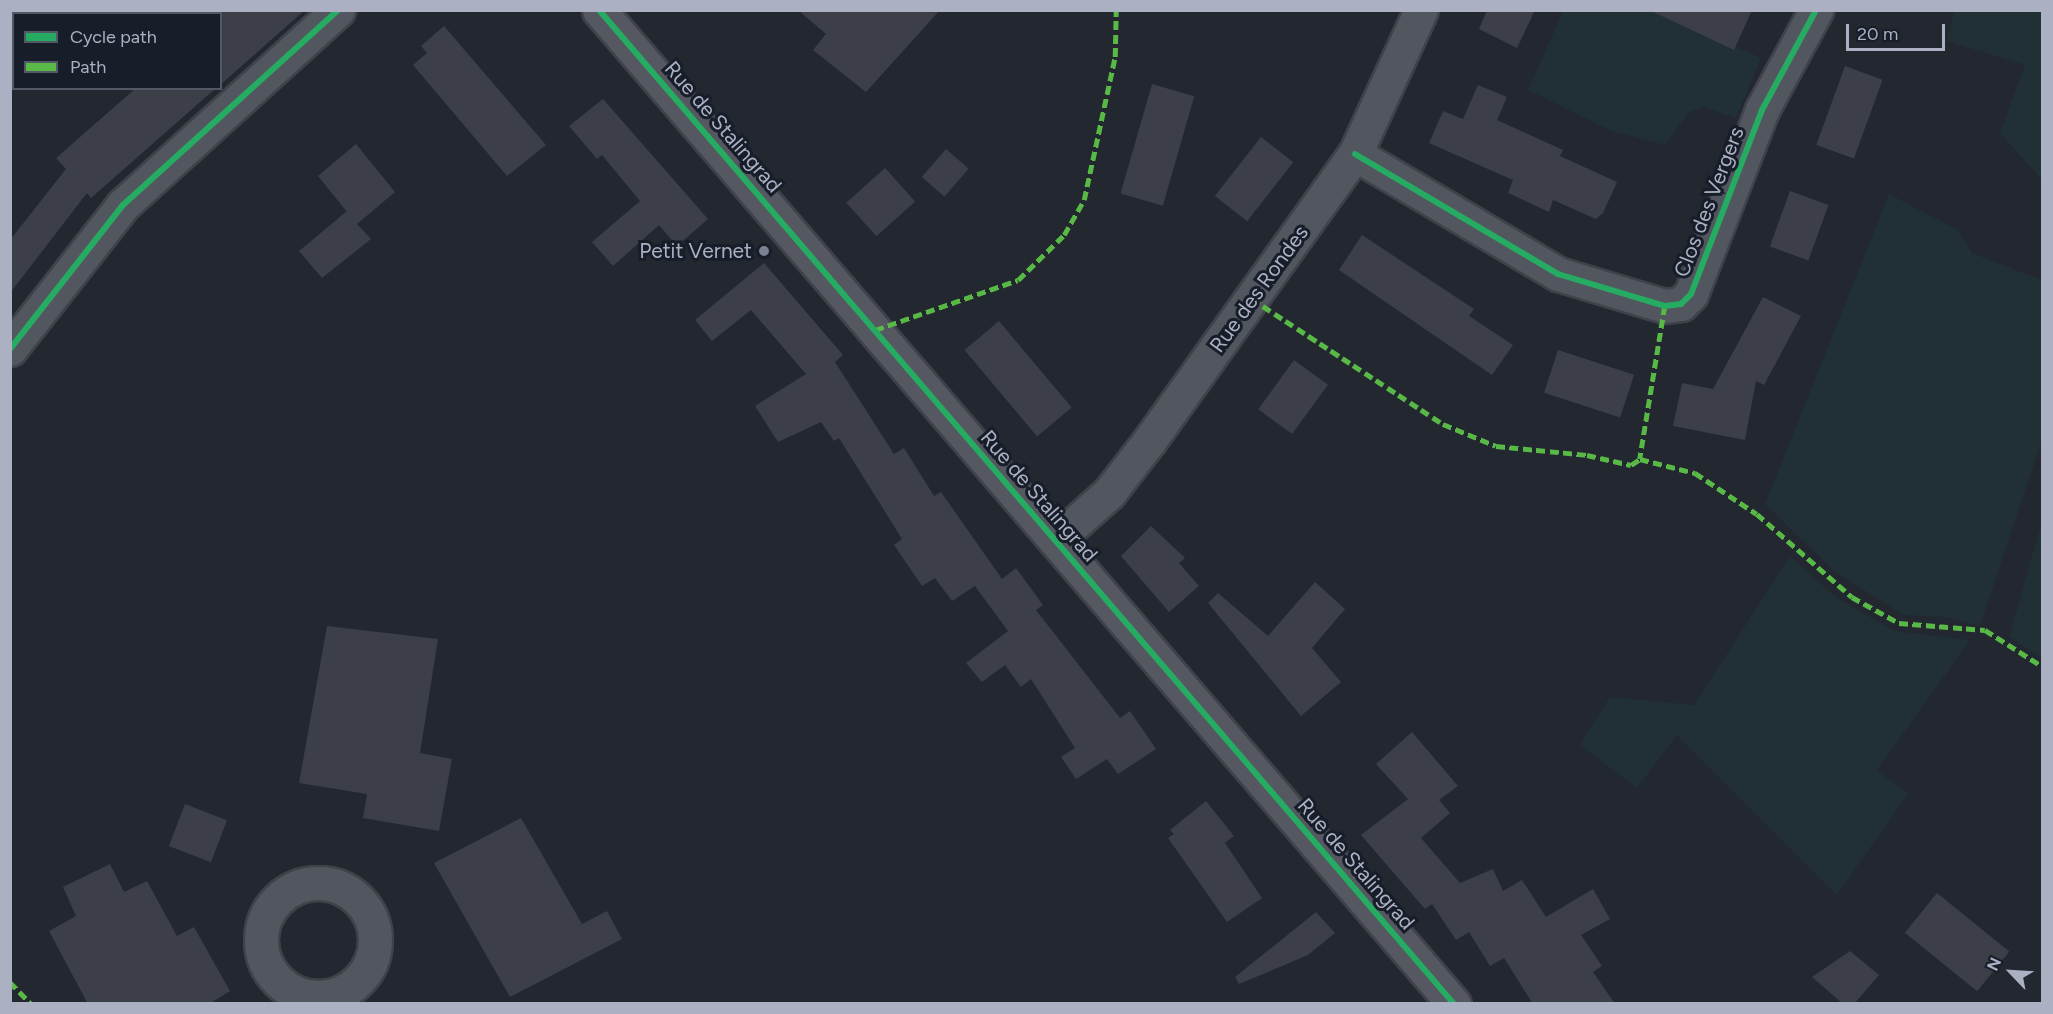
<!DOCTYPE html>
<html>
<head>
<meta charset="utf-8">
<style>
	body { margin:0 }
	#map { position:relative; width:2053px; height:1014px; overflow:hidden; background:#232730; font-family:Figtree,sans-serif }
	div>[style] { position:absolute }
	.green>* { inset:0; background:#203035 }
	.building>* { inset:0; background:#3c3f48; transform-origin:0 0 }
	.roads { filter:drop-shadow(2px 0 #3f4249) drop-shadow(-2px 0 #3f4249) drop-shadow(0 2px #3f4249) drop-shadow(0 -2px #3f4249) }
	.minor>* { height:33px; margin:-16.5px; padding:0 16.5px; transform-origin:16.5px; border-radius:16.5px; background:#52565e }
	.minor>.ring { margin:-16.5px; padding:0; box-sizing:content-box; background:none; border:33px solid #52565e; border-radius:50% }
	.primary>* { height:33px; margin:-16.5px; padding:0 16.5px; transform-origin:16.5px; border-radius:16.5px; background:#555761 }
	.quiet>* { height:4.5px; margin-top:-2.25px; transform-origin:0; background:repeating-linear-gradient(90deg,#58b947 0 9px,transparent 0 13.5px) }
	.cycleway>* { height:6px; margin:-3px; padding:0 3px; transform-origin:3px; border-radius:3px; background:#26ab63 }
	.dots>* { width:16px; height:16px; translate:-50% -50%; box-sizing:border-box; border:3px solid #181d2a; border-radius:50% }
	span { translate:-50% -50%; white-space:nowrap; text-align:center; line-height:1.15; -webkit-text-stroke:6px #181d2a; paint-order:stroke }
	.street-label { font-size:21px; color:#abb1c3 }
	.poi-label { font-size:21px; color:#abb1c3 }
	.right { translate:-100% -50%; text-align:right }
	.frame { position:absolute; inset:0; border:12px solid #abb1c3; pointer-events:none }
	.legend { position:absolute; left:12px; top:12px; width:210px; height:78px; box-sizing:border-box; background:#181d2a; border:2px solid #535867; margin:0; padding:8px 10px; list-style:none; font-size:18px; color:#abb1c3 }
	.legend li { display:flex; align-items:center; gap:12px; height:30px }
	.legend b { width:30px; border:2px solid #535867 }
	.north { position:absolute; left:1981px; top:942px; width:60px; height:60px; -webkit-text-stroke:4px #181d2a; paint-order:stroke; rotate:295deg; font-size:16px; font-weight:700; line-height:24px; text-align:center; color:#abb1c3 }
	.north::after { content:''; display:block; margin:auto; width:21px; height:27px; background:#abb1c3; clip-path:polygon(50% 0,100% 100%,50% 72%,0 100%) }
	.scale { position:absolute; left:1846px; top:24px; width:99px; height:27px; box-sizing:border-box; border:3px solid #abb1c3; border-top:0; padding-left:8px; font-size:18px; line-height:21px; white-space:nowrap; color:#abb1c3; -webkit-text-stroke:4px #181d2a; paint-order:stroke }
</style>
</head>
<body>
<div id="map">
	<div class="green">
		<i style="clip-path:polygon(1954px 10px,2042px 11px,2042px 180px,2000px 133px,2025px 65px,1947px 41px)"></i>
		<i style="clip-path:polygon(1563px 11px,1655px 11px,1761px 58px,1736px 118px,1703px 107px,1689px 112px,1665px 145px,1612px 131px,1528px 90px)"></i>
		<i style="clip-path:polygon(1889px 194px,1958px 230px,1972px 253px,2042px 280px,2042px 440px,1980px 626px,1945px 617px,1903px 615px,1834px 571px,1765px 504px)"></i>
		<i style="clip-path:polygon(2042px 521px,2042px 658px,2009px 637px)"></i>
		<i style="clip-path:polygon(1790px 556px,1837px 598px,1895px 631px,1970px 640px,1877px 770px,1908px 794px,1837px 895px,1677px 735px,1637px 788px,1580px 745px,1610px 697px,1694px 705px)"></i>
	</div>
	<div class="building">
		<i style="clip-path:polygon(220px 10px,305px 10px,220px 85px)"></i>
		<i style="clip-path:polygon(798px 10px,940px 10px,866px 92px,813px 50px,826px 34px)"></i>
		<i style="clip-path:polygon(1487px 10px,1535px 10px,1517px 48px,1479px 29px)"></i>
		<i style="clip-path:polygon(1649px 10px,1752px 10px,1734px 50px)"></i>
		<i style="clip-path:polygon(444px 26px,546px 145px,507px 176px,413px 65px,427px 53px,421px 46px)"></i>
		<i style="left:1845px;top:66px;width:40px;height:84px;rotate:20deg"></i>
		<i style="left:1152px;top:84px;width:44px;height:114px;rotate:16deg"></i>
		<i style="clip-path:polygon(1478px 85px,1507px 97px,1497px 120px,1563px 150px,1560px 156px,1617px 182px,1603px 213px,1596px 219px,1553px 200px,1549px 212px,1508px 193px,1513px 180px,1429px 143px,1443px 111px,1463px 119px)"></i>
		<i style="clip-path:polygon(136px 88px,216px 88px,91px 198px,87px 193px,10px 293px,10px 240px,66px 169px,56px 158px)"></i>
		<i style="clip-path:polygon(603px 99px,708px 219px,677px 246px,659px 225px,613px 266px,592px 242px,640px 201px,602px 155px,597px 159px,569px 126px)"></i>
		<i style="left:1261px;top:137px;width:41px;height:75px;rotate:38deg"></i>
		<i style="clip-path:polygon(356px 144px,395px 192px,357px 224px,371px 239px,322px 278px,299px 251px,347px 211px,352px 218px,318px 176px)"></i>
		<i style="left:946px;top:149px;width:30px;height:37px;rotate:41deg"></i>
		<i style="left:885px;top:168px;width:45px;height:52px;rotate:48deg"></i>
		<i style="left:1790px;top:191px;width:41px;height:59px;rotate:20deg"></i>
		<i style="clip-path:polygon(1362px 235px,1474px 309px,1469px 316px,1513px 345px,1492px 375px,1339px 270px)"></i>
		<i style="clip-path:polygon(764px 263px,843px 355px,835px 362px,894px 454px,904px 448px,934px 496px,941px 492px,1002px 579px,1016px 568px,1043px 605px,1036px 610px,1120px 718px,1130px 711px,1156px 749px,1118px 774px,1107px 759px,1076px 779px,1061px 757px,1075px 748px,1031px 679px,1021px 687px,1005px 665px,982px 682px,966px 663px,1008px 631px,975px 586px,952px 601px,935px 578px,922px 586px,894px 545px,902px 539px,839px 438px,834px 441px,821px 422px,778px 442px,755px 406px,806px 374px,751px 310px,712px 341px,695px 320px)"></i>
		<i style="clip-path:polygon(1763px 297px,1801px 316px,1764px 385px,1756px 381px,1745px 440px,1673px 426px,1682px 383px,1713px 389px)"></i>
		<i style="left:999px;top:321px;width:113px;height:45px;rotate:50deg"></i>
		<i style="left:1558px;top:350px;width:80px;height:45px;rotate:18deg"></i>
		<i style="left:1294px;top:360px;width:42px;height:61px;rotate:36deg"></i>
		<i style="clip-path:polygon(1151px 526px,1185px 558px,1179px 563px,1199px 586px,1169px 612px,1121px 556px)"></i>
		<i style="clip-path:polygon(1315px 582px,1345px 609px,1312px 648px,1341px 682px,1301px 716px,1208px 603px,1218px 593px,1268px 636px)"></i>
		<i style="clip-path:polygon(327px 626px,438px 639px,420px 753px,452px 759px,439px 831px,363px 818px,367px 794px,299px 783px)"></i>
		<i style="clip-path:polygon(1412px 732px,1458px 786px,1439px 800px,1450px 813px,1421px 838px,1460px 883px,1493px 869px,1503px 891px,1522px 880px,1546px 917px,1593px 889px,1610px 919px,1581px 935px,1602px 966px,1593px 972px,1615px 1004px,1533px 1004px,1504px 958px,1490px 966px,1469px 932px,1456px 940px,1432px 904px,1425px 909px,1361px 835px,1408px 799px,1376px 764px)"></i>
		<i style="clip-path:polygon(1206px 801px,1234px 836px,1225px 843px,1262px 898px,1227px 922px,1168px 838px,1174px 834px,1170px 830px)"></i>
		<i style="left:185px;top:804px;width:45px;height:45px;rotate:21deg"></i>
		<i style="clip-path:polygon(521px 818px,582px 924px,607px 911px,622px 939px,510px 997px,434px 863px)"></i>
		<i style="clip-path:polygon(110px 864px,124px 892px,147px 881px,177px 936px,194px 927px,230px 991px,209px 1004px,88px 1004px,49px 931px,76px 916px,63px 887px)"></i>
		<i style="left:1937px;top:893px;width:93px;height:51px;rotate:39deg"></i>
		<i style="clip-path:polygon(1316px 912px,1335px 933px,1308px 955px,1239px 984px,1235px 977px)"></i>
		<i style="clip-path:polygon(1850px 951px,1879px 975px,1854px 1004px,1843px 1004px,1812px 977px)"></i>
	</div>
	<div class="roads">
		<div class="minor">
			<i style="left:1355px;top:154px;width:236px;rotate:30.6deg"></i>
			<i style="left:1558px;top:274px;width:112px;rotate:16.7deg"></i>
			<i style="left:1665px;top:306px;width:16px;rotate:-7deg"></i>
			<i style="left:1681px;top:304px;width:14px;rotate:-45deg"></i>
			<i style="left:1691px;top:294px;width:197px;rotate:-68.9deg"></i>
			<i style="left:1762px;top:110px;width:114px;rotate:-61.6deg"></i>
			<i style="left:10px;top:349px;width:183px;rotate:-51.9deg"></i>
			<i style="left:123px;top:205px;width:290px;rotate:-42.2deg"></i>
			<i style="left:1056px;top:540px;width:71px;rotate:-41.6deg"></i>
			<i style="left:1109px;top:493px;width:67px;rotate:-52.3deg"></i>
			<i style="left:1150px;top:440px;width:352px;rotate:-54.4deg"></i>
			<i style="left:1355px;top:154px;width:158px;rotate:-65.4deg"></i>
			<i class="ring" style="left:261px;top:883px;width:81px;height:81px"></i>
		</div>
		<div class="primary">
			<i style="left:599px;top:10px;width:1311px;rotate:49.3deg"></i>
		</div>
	</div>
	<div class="quiet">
		<i style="left:1252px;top:299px;width:228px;rotate:33.2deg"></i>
		<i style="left:1443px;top:424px;width:57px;rotate:22.5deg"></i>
		<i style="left:1496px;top:446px;width:91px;rotate:5.6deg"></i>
		<i style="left:1587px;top:455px;width:45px;rotate:12.8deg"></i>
		<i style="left:1631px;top:465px;width:11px;rotate:-34deg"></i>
		<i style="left:1665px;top:306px;width:155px;rotate:99.3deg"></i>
		<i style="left:1640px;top:459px;width:57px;rotate:14.3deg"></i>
		<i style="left:1695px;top:473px;width:74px;rotate:33.5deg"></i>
		<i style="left:1757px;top:514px;width:126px;rotate:41.1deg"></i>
		<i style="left:1852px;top:597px;width:54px;rotate:29deg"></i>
		<i style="left:1899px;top:623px;width:86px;rotate:4.7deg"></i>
		<i style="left:1985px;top:630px;width:67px;rotate:32.3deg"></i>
		<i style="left:875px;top:330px;width:151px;rotate:-19.3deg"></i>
		<i style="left:1018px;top:280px;width:64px;rotate:-44.4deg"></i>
		<i style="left:1064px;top:235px;width:40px;rotate:-60.3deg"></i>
		<i style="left:1084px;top:200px;width:146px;rotate:-77.8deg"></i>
		<i style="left:1115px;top:57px;width:47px;rotate:-88.8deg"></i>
		<i style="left:10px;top:982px;width:30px;rotate:46deg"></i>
	</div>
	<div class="cycleway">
		<i style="left:599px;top:10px;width:1311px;rotate:49.3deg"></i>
		<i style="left:1355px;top:154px;width:236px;rotate:30.6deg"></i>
		<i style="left:1558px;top:274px;width:112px;rotate:16.7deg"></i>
		<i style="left:1665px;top:306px;width:16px;rotate:-7deg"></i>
		<i style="left:1681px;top:304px;width:14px;rotate:-45deg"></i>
		<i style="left:1691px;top:294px;width:197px;rotate:-68.9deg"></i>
		<i style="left:1762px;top:110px;width:114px;rotate:-61.6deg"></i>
		<i style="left:10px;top:349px;width:183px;rotate:-51.9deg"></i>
		<i style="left:123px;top:205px;width:290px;rotate:-42.2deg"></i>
	</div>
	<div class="dots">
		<i style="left:764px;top:251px;background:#7b8190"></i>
	</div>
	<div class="street-label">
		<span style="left:723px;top:127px;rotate:49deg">Rue de Stalingrad</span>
		<span style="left:1709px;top:202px;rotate:-69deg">Clos des Vergers</span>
		<span style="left:1259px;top:289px;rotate:-54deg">Rue des Rondes</span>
		<span style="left:1039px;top:496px;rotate:49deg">Rue de Stalingrad</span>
		<span style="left:1356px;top:864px;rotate:49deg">Rue de Stalingrad</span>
	</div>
	<div class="poi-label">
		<span class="right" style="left:752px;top:251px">Petit Vernet</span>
	</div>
	<div class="frame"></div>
	<ul class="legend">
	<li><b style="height:8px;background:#26ab63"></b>Cycle path</li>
	<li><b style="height:8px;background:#58b947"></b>Path</li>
	</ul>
	<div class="north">N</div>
	<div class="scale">20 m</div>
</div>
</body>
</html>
